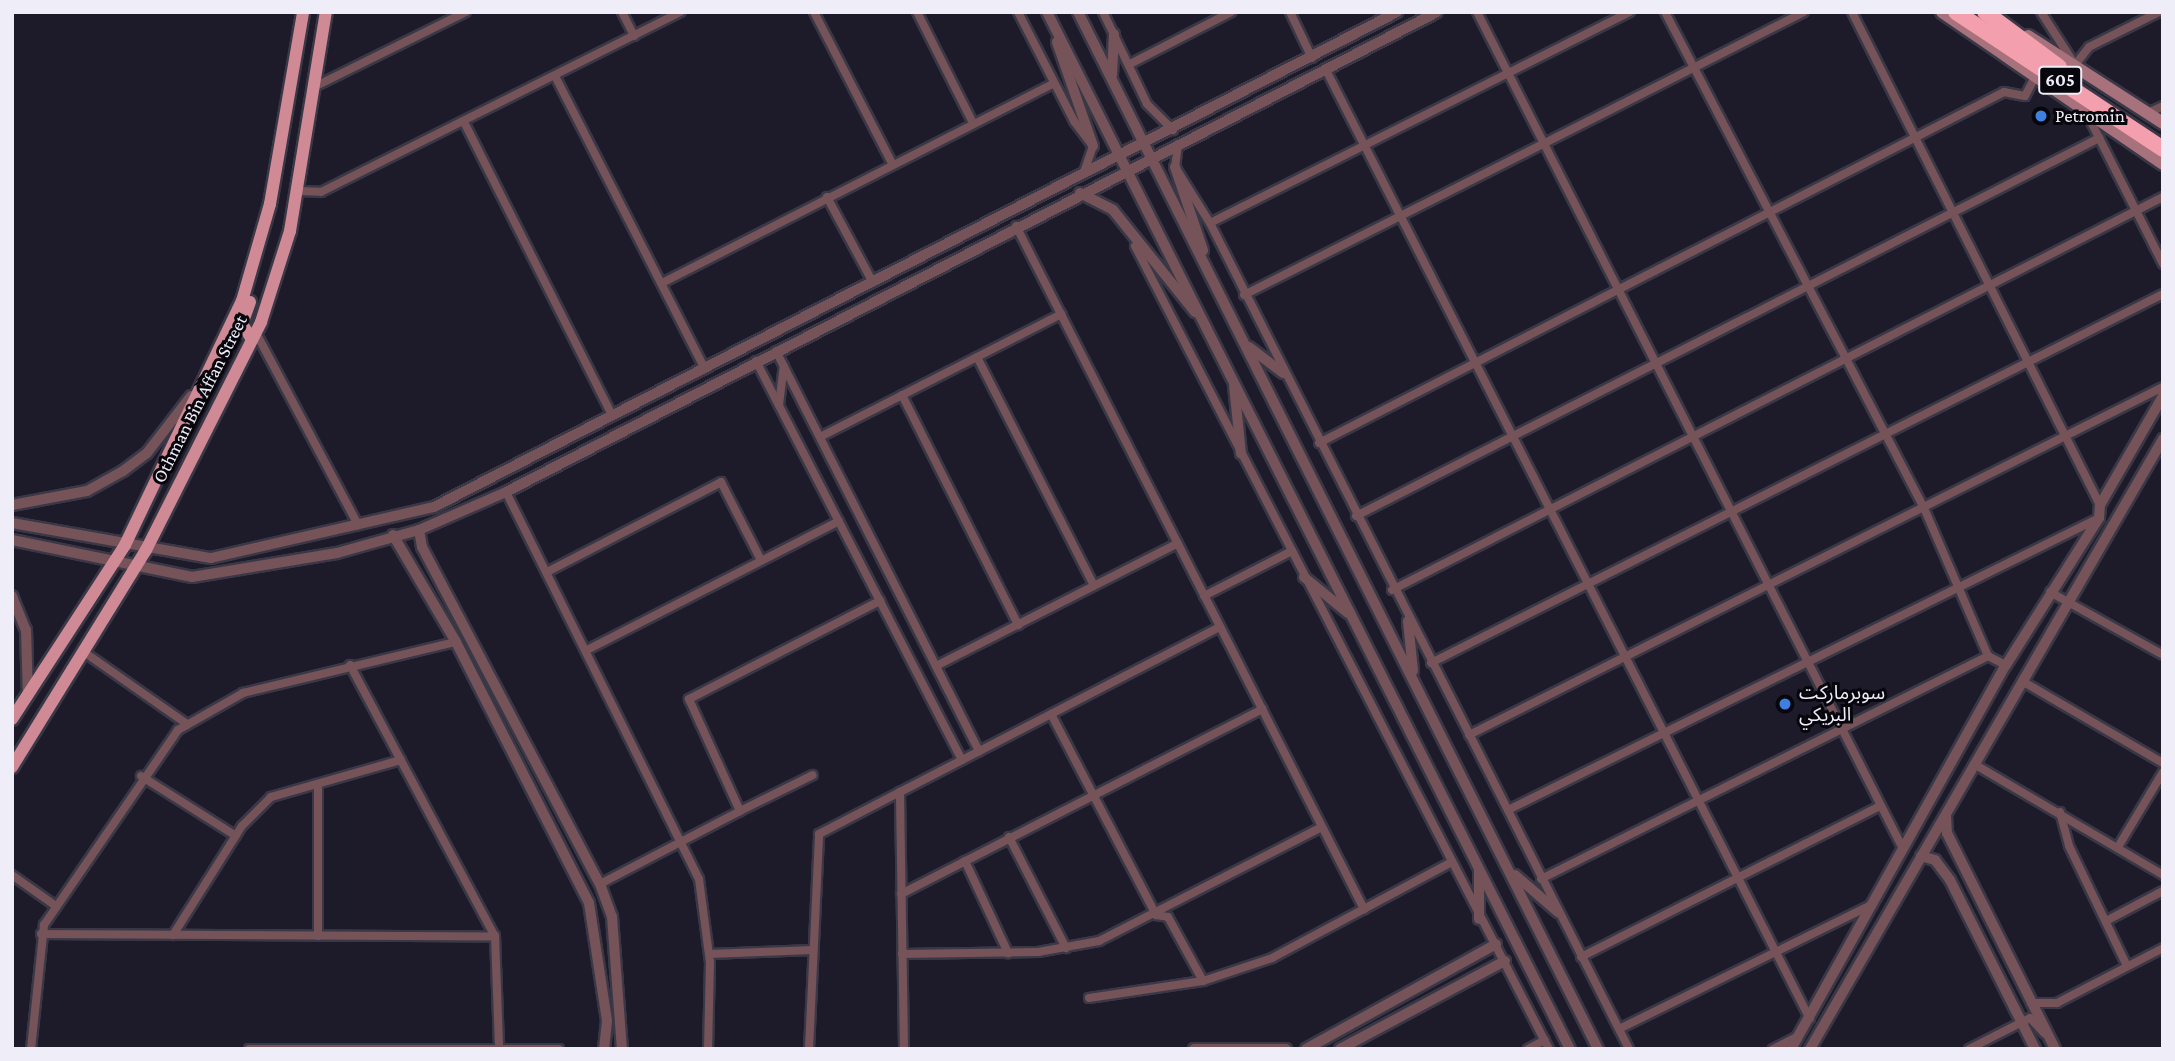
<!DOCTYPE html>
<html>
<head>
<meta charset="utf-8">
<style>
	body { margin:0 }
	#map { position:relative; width:2175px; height:1061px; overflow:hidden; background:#1d1a29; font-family:"Crimson Pro","Noto Sans Arabic",serif }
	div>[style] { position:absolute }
	.roads { filter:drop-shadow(2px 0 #3a3846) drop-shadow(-2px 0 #3a3846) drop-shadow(0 2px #3a3846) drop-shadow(0 -2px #3a3846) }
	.minor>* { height:8px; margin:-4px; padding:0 4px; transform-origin:4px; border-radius:4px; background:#755359 }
	.tertiary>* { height:10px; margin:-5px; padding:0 5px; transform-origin:5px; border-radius:5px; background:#755359 }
	.secondary>* { height:12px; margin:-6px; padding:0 6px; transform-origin:6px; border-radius:6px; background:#a8727c }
	.primary>* { height:12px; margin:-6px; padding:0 6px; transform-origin:6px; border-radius:6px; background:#d08a96 }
	.motorway>* { height:16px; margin:-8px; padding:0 8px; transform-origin:8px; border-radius:8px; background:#f49fae }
	.dots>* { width:19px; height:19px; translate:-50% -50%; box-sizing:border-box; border:4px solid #07060c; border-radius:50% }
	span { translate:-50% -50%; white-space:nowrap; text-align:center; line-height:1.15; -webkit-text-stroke:6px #07060c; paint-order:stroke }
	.shield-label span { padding:2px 5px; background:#07060c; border:2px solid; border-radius:5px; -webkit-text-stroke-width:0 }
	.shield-label { font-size:18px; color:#efedf8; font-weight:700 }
	.poi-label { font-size:19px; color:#efedf8 }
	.left { translate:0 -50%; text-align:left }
	.street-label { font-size:19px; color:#efedf8 }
	.frame { position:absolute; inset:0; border:14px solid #efedf8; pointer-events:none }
</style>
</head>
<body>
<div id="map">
	<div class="roads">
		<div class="minor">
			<i style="left:622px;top:12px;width:27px;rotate:63deg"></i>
			<i style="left:814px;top:12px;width:170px;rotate:62.7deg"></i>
			<i style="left:917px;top:12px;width:124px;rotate:63.2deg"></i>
			<i style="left:1018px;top:12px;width:123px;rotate:62.8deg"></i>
			<i style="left:1074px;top:121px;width:31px;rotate:53deg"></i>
			<i style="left:1093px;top:146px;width:28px;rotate:109deg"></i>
			<i style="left:1103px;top:12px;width:102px;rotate:64.4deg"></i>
			<i style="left:1147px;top:104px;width:37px;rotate:45deg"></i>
			<i style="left:1290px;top:12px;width:51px;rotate:64.4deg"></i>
			<i style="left:1477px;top:12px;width:937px;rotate:63.02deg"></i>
			<i style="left:1665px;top:12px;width:560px;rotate:62.43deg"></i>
			<i style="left:1924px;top:508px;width:161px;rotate:66.6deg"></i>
			<i style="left:1988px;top:656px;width:20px;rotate:27deg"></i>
			<i style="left:1852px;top:12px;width:552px;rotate:63.3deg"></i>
			<i style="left:2041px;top:12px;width:63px;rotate:57.3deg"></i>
			<i style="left:2075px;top:65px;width:23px;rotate:-52deg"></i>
			<i style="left:2089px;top:47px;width:78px;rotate:-26.6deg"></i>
			<i style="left:1130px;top:64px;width:114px;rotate:-27.2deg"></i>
			<i style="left:1326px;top:70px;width:1065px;rotate:62.98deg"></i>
			<i style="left:555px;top:76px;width:327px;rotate:62.9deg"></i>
			<i style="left:314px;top:87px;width:169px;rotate:-26.3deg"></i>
			<i style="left:2148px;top:113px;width:17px;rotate:-25deg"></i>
			<i style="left:2087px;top:114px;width:168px;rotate:63.1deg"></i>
			<i style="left:464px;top:122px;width:328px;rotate:63.2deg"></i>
			<i style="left:1178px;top:144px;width:23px;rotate:97deg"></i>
			<i style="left:1175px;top:167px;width:66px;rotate:58deg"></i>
			<i style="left:1210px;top:223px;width:926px;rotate:63.1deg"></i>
			<i style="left:298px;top:191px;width:23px;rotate:2deg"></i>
			<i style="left:321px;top:192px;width:402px;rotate:-26.6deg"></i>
			<i style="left:827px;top:197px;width:95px;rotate:61.8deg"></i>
			<i style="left:1210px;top:223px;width:470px;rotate:-26.7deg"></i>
			<i style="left:1016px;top:226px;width:767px;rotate:63deg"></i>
			<i style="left:1135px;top:246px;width:903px;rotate:62.73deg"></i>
			<i style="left:662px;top:283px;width:440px;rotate:-27deg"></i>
			<i style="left:1244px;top:295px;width:627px;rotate:-26.81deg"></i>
			<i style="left:255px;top:331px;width:220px;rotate:62deg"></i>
			<i style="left:776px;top:351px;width:449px;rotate:63.1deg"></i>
			<i style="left:977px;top:357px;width:257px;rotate:62.9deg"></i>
			<i style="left:756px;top:361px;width:449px;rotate:62.7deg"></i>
			<i style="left:902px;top:395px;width:258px;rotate:63.2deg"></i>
			<i style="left:779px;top:405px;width:39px;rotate:-83deg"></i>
			<i style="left:820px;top:437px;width:271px;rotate:-27deg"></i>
			<i style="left:1319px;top:443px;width:770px;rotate:-27.13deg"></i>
			<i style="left:2004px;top:92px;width:21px;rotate:11deg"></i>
			<i style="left:2025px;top:96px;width:21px;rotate:-62deg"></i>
			<i style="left:506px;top:492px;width:432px;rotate:63.5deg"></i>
			<i style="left:699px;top:879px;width:84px;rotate:82.5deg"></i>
			<i style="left:710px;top:962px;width:87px;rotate:91.3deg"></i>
			<i style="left:1356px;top:516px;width:834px;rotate:-26.96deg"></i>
			<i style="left:547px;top:572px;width:196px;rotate:-27.3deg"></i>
			<i style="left:721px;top:482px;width:88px;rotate:62.9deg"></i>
			<i style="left:1392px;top:590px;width:865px;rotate:-27.01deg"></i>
			<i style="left:2050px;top:592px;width:129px;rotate:29.1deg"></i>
			<i style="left:1204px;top:596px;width:99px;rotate:-27.1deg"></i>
			<i style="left:587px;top:650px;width:283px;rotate:-27.1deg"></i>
			<i style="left:84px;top:652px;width:126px;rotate:35deg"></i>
			<i style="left:1431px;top:663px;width:820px;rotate:-26.75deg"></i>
			<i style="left:350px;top:665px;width:307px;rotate:61.9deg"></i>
			<i style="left:495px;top:936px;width:110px;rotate:87.9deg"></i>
			<i style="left:936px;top:666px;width:271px;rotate:-26.9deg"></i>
			<i style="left:2022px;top:681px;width:163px;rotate:30.2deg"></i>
			<i style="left:1051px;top:714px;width:227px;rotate:62.4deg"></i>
			<i style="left:1156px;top:915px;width:12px;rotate:9deg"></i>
			<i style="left:1168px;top:917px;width:73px;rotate:61.3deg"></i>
			<i style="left:1469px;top:735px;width:776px;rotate:-26.63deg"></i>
			<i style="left:1974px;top:764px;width:219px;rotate:30.4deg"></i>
			<i style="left:141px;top:776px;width:112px;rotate:32.3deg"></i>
			<i style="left:318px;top:784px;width:152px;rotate:90deg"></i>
			<i style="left:1508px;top:810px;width:659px;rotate:-26.29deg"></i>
			<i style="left:740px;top:811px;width:81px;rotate:-26.3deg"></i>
			<i style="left:2060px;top:812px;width:35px;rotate:75deg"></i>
			<i style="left:2069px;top:846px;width:133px;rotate:64.2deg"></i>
			<i style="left:1009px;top:837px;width:125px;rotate:62.8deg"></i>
			<i style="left:2118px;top:847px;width:87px;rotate:-59deg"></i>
			<i style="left:965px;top:861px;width:102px;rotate:64.9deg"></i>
			<i style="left:12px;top:875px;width:54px;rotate:35.2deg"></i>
			<i style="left:1541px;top:879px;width:500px;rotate:-26.5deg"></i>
			<i style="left:600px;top:884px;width:158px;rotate:-27.5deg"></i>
			<i style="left:740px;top:811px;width:123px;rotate:-114.5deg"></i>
			<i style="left:689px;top:699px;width:215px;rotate:-27.2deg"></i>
			<i style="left:901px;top:894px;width:406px;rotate:-27.1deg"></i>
			<i style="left:2106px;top:921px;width:64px;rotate:-27.8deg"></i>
			<i style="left:41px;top:934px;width:454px;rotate:0.3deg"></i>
			<i style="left:173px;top:935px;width:129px;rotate:-57.7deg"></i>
			<i style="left:242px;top:826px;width:41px;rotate:-45deg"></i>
			<i style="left:271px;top:797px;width:135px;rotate:-15.9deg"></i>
			<i style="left:709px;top:954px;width:104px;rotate:-2.2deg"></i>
			<i style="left:902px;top:954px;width:136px;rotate:-0.8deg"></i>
			<i style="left:1038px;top:952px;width:62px;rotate:-10.2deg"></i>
			<i style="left:1099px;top:941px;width:250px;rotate:-27.1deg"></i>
			<i style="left:1581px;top:957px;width:335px;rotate:-26.8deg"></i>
			<i style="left:1089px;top:998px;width:115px;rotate:-8.5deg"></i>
			<i style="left:1203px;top:981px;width:73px;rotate:-18.4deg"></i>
			<i style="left:1272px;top:958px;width:202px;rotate:-28.1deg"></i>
			<i style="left:2031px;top:1003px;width:26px"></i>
			<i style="left:2057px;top:1003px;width:119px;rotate:-27.4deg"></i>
			<i style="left:1619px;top:1029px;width:279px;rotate:-26.2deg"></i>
			<i style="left:31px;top:1049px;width:125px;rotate:-84deg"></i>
			<i style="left:44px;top:925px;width:237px;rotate:-55.5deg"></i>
			<i style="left:178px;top:730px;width:75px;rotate:-29.6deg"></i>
			<i style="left:243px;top:693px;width:219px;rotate:-13.5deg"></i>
			<i style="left:249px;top:1049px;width:310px"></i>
			<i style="left:809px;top:1049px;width:215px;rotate:-87.3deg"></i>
			<i style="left:819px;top:834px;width:91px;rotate:-27.4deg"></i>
			<i style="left:904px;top:1049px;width:257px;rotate:-90.9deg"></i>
			<i style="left:900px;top:792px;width:360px;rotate:-27.3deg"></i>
			<i style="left:1528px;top:1049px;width:19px;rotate:-28deg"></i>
			<i style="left:1773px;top:1049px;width:28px;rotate:-27deg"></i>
			<i style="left:1969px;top:1049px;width:68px;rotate:-26.9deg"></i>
			<i style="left:2030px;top:1018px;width:21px;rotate:47deg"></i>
		</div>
		<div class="tertiary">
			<i style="left:1047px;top:12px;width:1161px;rotate:63.24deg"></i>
			<i style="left:1078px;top:12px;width:1160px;rotate:63.37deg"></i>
			<i style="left:1057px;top:42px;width:110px;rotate:70.9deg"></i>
			<i style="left:1112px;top:75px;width:41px;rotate:-87.2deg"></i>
			<i style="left:1175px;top:167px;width:88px;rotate:71.4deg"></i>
			<i style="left:1080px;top:193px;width:37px;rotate:27deg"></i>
			<i style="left:1113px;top:210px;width:131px;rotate:51.2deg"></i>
			<i style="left:1249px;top:347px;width:43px;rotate:37.4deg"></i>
			<i style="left:1234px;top:385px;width:69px;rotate:84.2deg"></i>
			<i style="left:12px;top:505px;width:76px;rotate:-10.6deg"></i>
			<i style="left:87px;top:491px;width:41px;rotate:-29.1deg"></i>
			<i style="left:123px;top:471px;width:30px;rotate:-37deg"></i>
			<i style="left:147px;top:453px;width:72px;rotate:-52.3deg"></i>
			<i style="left:12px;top:523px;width:202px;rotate:10deg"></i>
			<i style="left:211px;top:558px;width:229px;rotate:-12.9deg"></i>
			<i style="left:434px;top:507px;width:1083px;rotate:-27.2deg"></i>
			<i style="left:419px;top:530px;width:17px;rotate:80deg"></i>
			<i style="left:422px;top:547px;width:381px;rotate:62.2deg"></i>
			<i style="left:600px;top:884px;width:35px;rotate:70deg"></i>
			<i style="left:612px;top:917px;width:132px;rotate:85.7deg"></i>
			<i style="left:393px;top:535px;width:124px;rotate:59.5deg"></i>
			<i style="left:456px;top:642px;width:293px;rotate:63deg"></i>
			<i style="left:589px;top:903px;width:119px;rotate:81.3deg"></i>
			<i style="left:607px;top:1021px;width:28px;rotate:96deg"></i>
			<i style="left:12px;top:540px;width:184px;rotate:11.6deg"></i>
			<i style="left:192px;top:577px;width:147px;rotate:-9.4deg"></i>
			<i style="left:337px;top:553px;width:85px;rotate:-15.7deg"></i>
			<i style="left:419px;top:530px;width:95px;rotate:-23.6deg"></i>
			<i style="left:506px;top:492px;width:1047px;rotate:-27.27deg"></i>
			<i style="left:1304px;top:577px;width:57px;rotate:39.3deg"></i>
			<i style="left:12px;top:596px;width:37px;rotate:68deg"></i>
			<i style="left:26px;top:630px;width:66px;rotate:88.3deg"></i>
			<i style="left:1408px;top:621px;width:50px;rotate:84.3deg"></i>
			<i style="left:1946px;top:816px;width:17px;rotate:87deg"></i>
			<i style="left:1947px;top:833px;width:241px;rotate:63.4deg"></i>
			<i style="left:1921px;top:856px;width:15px;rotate:16deg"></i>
			<i style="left:1935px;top:860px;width:25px;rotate:53deg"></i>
			<i style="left:1950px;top:880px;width:189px;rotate:63.3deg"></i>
			<i style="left:1479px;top:870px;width:49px;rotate:90deg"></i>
			<i style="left:1515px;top:875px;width:57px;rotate:40.7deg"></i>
			<i style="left:1194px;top:1049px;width:92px"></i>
			<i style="left:1306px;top:1049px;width:217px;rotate:-28.9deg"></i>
			<i style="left:1340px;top:1049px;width:187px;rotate:-28.1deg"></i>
			<i style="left:1791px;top:1049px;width:440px;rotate:-60.8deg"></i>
			<i style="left:2006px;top:665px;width:174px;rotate:-57.7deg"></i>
			<i style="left:2099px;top:518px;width:13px;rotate:-86deg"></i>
			<i style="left:2100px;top:505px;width:126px;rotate:-60deg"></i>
			<i style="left:1810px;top:1049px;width:705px;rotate:-59.94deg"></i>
		</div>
		<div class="secondary">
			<i style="left:1942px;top:12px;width:268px;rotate:34.5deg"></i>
			<i style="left:2028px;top:36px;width:161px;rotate:32.8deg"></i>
		</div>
		<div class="primary">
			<i style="left:250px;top:302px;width:23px;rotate:110deg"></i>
			<i style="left:242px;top:324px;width:17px;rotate:57deg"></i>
			<i style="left:12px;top:719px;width:207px;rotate:-57deg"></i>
			<i style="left:125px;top:545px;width:271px;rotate:-64.4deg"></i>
			<i style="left:242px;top:301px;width:101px;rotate:-73.9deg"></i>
			<i style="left:270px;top:204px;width:195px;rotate:-80.2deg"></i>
			<i style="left:12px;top:767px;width:255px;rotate:-58.3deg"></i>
			<i style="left:146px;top:550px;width:255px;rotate:-63.2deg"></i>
			<i style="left:261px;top:322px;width:96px;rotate:-72.3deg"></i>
			<i style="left:290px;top:231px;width:222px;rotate:-80.7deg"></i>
		</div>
		<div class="motorway">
			<i style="left:1956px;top:12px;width:248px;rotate:33.5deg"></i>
			<i style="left:1985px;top:12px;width:92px;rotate:36.6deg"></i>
		</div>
	</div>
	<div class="dots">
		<i style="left:2041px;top:116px;background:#3f7fe0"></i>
		<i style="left:1785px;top:704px;background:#3f7fe0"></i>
	</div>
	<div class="shield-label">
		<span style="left:2060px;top:80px">605</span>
	</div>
	<div class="poi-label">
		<span class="left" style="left:2055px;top:116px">Petromin</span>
		<span class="left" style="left:1799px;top:704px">سوبرماركت<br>البريكي</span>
	</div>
	<div class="street-label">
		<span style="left:200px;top:399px;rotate:-63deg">Othman Bin Affan Street</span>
	</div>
	<div class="frame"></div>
</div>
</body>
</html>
